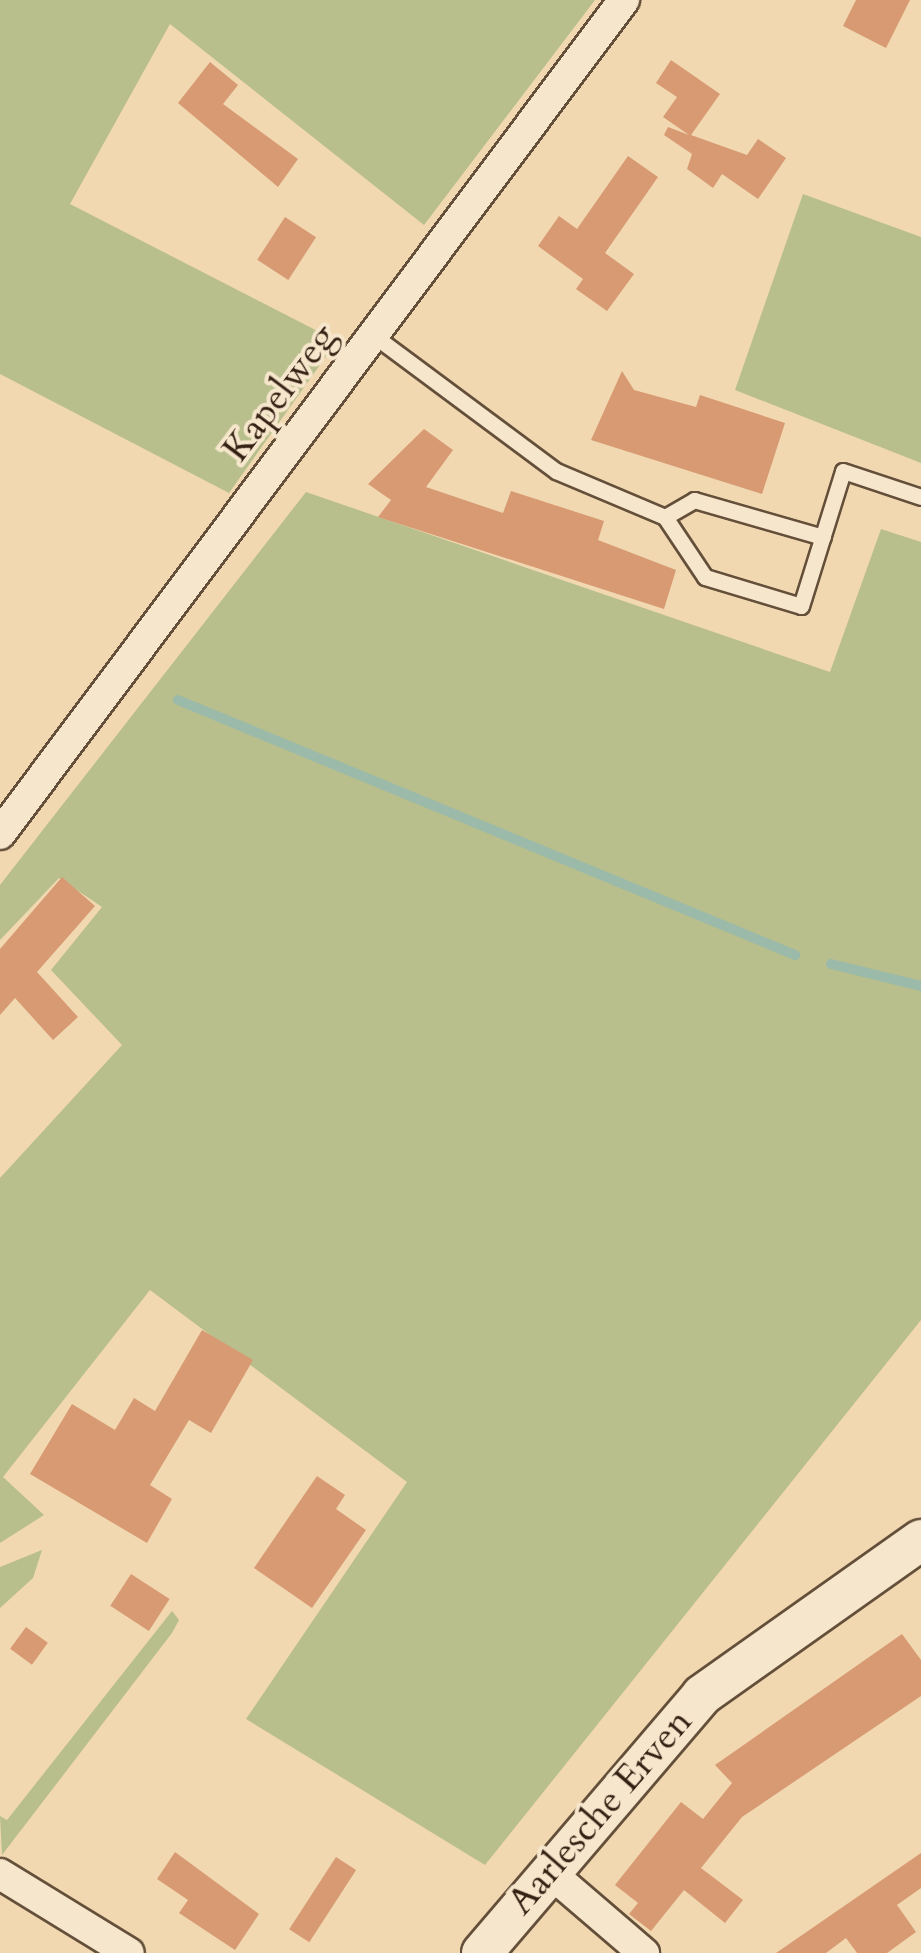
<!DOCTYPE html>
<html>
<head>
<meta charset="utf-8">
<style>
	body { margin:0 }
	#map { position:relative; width:921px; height:1953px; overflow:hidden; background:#f1d8b0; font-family:Cardo,serif }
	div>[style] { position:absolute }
	.green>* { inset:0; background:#b8bf8c }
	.stream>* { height:10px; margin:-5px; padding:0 5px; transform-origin:5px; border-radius:5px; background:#9bbaa9 }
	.building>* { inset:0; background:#d79a73; transform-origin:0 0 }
	.roads { filter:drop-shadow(2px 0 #644f3a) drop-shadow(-2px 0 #644f3a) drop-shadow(0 2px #644f3a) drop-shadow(0 -2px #644f3a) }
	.service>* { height:15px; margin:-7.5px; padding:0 7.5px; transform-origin:7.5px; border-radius:7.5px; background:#f6e6cc }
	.minor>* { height:30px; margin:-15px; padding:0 15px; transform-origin:15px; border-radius:15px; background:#f6e6cc }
	.tertiary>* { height:40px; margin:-20px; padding:0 20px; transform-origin:20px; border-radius:20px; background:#f6e6cc }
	span { translate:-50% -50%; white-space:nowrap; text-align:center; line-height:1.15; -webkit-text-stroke:8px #f6e6cc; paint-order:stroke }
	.street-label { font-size:38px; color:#352113 }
</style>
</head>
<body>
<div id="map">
	<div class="green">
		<i style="clip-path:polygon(0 0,595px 0,424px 225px,170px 24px,70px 204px,337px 341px,229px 493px,0 374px)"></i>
		<i style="clip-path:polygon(803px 194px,921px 237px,921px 463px,735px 390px)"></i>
		<i style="clip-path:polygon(306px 492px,830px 672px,881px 529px,921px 542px,921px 1320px,485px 1865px,246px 1719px,407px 1482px,150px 1290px,3px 1477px,44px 1515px,0 1543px,0 1178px,122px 1045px,51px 970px,102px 907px,59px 878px,0 940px,0 885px)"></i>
		<i style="clip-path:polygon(42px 1550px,33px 1578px,0 1608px,0 1567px)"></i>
		<i style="clip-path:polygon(172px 1611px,179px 1620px,172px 1633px,2px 1855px,0 1816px,7px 1820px)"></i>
	</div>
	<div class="stream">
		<i style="left:178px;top:700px;width:668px;rotate:22.45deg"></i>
		<i style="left:831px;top:964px;width:93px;rotate:13.7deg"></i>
	</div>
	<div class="building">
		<i style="clip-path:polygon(856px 0,910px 0,886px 48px,843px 26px)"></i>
		<i style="clip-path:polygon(671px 60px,720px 94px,691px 135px,747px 155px,758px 139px,786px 158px,758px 199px,722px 174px,713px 188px,687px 169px,692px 154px,664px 135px,668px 127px,689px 135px,663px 117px,677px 97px,656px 83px)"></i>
		<i style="clip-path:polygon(210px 62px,238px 85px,223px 104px,298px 159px,278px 187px,178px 103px)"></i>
		<i style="clip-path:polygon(628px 156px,658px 177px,605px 253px,634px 274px,607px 311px,576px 289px,583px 279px,538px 246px,559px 216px,577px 229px)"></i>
		<i style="left:285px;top:217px;width:37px;height:51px;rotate:33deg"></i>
		<i style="clip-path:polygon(622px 371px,634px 390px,696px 407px,700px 395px,785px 423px,762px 494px,591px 440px)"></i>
		<i style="clip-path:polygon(424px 429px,453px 450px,426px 487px,503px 513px,511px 491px,604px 521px,598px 540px,676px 570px,664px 609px,378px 517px,391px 500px,368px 484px)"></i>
		<i style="clip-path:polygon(62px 877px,95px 906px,37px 972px,78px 1017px,53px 1040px,15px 998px,0 1015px,0 949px)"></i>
		<i style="clip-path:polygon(202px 1330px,253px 1360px,211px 1433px,189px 1420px,150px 1485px,172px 1499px,147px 1543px,30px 1474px,72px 1404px,115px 1430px,134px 1398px,155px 1411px)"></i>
		<i style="clip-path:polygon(317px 1476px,345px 1495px,336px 1509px,366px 1530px,312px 1608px,254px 1568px)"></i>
		<i style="left:131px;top:1574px;width:46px;height:38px;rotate:33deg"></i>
		<i style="left:26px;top:1627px;width:27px;height:27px;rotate:36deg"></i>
		<i style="clip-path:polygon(902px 1634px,921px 1660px,921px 1696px,742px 1817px,701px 1868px,743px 1900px,725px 1923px,684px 1890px,651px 1931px,629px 1914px,638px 1903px,615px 1885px,681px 1802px,703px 1819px,732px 1783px,715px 1765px)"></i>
		<i style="clip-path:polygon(175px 1852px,259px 1914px,235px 1950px,179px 1913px,188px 1900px,157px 1879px)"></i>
		<i style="clip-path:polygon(921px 1853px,921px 1888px,897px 1905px,916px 1932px,887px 1953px,857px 1953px,846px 1938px,826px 1953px,776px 1953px)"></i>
		<i style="left:336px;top:1857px;width:24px;height:86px;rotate:33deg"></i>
	</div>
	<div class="roads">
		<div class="service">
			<i style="left:373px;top:335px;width:228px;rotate:36.6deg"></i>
			<i style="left:556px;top:471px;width:118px;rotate:22.9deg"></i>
			<i style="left:665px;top:517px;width:72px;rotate:56.3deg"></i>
			<i style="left:705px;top:577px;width:100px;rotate:16.8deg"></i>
			<i style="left:801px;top:606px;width:141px;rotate:-72.7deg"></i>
			<i style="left:843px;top:471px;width:82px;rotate:18.4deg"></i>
			<i style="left:665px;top:517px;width:34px;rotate:-30deg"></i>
			<i style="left:694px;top:500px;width:134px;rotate:16deg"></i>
		</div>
		<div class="minor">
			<i style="left:0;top:834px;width:1042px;rotate:-53.2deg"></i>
			<i style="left:547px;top:1870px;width:128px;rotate:40.6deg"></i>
			<i style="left:0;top:1874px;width:151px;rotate:31.5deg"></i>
		</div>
		<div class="tertiary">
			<i style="left:482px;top:1953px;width:339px;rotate:-49.5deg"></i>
			<i style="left:702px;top:1695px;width:268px;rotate:-35.3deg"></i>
		</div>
	</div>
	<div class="street-label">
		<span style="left:280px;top:393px;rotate:-53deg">Kapelweg</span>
		<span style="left:600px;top:1812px;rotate:-49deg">Aarlesche Erven</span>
	</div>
</div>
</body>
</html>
